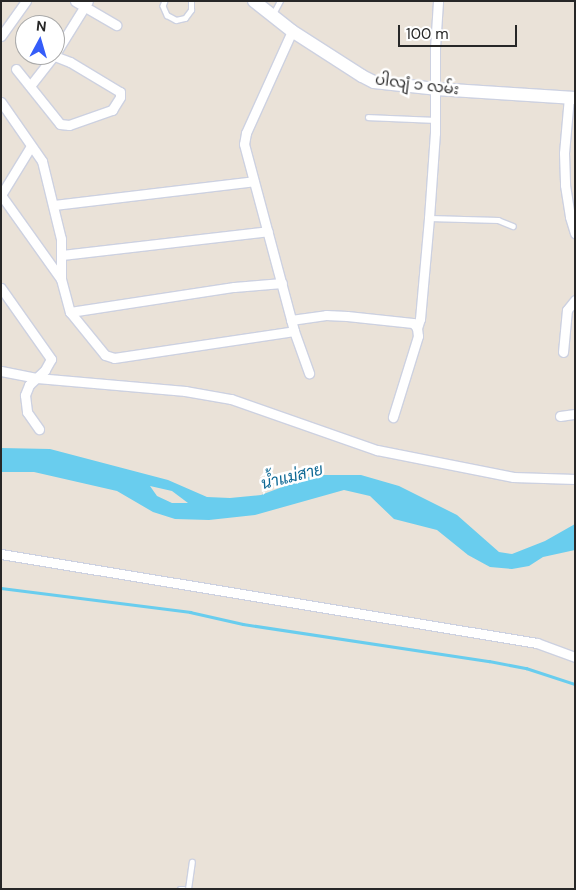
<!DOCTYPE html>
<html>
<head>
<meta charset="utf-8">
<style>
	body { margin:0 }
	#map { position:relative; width:576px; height:890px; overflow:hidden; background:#eae2d8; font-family:"DM Sans","Noto Sans Myanmar",Sarabun,sans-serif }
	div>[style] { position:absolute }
	.water>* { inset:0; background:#69cdee }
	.stream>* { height:2.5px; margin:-1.25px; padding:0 1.25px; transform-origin:1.25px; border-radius:1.25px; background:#69cdee }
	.roads { filter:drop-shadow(1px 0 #cdd1e0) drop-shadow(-1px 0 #cdd1e0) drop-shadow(0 1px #cdd1e0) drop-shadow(0 -1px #cdd1e0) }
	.lane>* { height:4.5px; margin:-2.25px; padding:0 2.25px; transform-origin:2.25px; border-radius:2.25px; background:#fff }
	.street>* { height:9px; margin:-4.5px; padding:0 4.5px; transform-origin:4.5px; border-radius:4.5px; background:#fff }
	.secondary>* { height:12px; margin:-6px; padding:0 6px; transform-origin:6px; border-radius:6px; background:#fff }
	span { translate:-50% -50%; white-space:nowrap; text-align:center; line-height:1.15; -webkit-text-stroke:5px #fff; paint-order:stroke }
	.street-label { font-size:15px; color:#272727 }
	.water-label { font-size:16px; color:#0d6894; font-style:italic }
	.frame { position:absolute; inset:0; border:2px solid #272727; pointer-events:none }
	.north { position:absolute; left:15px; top:15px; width:50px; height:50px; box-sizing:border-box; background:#fff; border:1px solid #a9a9a9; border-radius:50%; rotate:6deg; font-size:14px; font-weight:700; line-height:20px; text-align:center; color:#272727 }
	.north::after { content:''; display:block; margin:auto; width:18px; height:22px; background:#355df9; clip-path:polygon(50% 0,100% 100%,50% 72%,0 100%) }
	.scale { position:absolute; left:398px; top:25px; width:119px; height:22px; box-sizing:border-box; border:2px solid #272727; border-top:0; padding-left:6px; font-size:15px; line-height:18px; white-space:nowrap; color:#272727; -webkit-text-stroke:4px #fff; paint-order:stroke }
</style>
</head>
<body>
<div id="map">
	<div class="water">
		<i style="clip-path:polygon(evenodd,1px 448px,50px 449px,168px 480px,207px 497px,230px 498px,261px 495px,314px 475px,361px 475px,399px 486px,457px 515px,499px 552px,512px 554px,545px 541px,575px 524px,575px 550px,543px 557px,529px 566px,512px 569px,490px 567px,468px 555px,437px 530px,394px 519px,370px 496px,344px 490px,255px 515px,209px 520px,175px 519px,153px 512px,117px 491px,34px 472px,1px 472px,1px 448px,150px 486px,172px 491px,188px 503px,172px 503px,157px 496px,150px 486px)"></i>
	</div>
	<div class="stream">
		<i style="left:1px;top:588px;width:191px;rotate:7.2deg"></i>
		<i style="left:190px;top:612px;width:54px;rotate:12.8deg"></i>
		<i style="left:243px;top:624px;width:249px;rotate:8.6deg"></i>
		<i style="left:489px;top:661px;width:38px;rotate:11deg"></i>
		<i style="left:526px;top:668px;width:52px;rotate:18.1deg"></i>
	</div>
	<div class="roads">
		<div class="lane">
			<i style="left:165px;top:1px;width:5px;rotate:112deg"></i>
			<i style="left:163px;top:6px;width:10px;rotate:66deg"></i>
			<i style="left:167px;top:15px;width:10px;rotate:29deg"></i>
			<i style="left:176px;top:20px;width:9px;rotate:-13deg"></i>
			<i style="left:185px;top:18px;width:10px;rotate:-53deg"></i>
			<i style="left:191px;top:10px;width:9px;rotate:-90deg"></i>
			<i style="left:273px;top:14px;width:15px;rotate:-62deg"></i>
			<i style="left:368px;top:117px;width:66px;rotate:2.6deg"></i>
			<i style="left:429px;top:218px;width:69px;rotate:1.7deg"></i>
			<i style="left:498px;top:220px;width:16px;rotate:22deg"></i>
			<i style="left:180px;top:889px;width:4px"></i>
			<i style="left:188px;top:889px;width:27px;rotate:-82deg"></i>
		</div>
		<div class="street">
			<i style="left:75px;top:1px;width:48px;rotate:30.3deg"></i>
			<i style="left:292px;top:31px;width:112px;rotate:114.3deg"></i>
			<i style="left:246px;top:133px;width:11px;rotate:100deg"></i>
			<i style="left:244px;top:144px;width:194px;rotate:75deg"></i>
			<i style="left:294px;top:331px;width:45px;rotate:70.3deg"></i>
			<i style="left:1px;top:36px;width:43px;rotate:-54.5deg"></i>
			<i style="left:55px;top:54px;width:62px;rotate:-58.1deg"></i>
			<i style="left:16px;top:69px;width:70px;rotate:51.3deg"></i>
			<i style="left:60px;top:124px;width:9px;rotate:6deg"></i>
			<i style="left:69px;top:125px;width:46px;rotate:-19.2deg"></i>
			<i style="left:112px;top:110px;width:15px;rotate:-58deg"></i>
			<i style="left:120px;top:97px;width:5px;rotate:-90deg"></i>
			<i style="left:120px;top:92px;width:58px;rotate:-149deg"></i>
			<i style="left:70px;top:62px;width:17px;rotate:-159deg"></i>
			<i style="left:30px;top:86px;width:39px;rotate:-52deg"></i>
			<i style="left:569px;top:97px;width:56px;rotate:95.1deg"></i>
			<i style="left:564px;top:153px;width:32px;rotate:88deg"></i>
			<i style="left:565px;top:185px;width:32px;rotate:81deg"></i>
			<i style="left:570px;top:217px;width:17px;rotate:73deg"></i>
			<i style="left:1px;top:102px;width:72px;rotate:55.2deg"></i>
			<i style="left:42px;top:161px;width:80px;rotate:76.3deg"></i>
			<i style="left:61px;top:239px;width:40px;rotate:90deg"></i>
			<i style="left:61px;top:279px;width:34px;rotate:75deg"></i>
			<i style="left:70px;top:312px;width:55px;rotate:50.9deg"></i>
			<i style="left:105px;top:355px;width:9px;rotate:18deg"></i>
			<i style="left:114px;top:358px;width:182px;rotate:-8.5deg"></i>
			<i style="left:1px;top:195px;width:103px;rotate:54.5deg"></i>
			<i style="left:1px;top:195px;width:57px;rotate:-58.5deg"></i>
			<i style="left:54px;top:205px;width:201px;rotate:-6.8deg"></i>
			<i style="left:62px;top:255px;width:207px;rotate:-6.6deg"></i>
			<i style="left:1px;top:288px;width:87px;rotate:54.8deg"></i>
			<i style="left:51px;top:359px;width:13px;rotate:119deg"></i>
			<i style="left:45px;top:370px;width:22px;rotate:137deg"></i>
			<i style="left:29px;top:385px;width:11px;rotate:112deg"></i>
			<i style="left:25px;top:395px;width:17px;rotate:83deg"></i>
			<i style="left:27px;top:412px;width:21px;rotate:55deg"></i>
			<i style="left:70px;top:312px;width:166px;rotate:-8.7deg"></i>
			<i style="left:234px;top:287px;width:48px;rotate:-4.8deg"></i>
			<i style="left:291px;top:320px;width:35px;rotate:-8deg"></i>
			<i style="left:326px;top:315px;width:21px;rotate:3deg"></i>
			<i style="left:347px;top:316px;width:66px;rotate:6.1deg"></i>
			<i style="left:413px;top:323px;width:6px;rotate:51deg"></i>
			<i style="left:417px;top:328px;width:8px;rotate:83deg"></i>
			<i style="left:418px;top:336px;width:85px;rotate:107.2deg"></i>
			<i style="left:417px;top:328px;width:9px;rotate:-72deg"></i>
			<i style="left:420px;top:319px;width:101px;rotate:-84.9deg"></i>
			<i style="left:429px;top:218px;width:85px;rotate:-86deg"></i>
			<i style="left:435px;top:133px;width:85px;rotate:-90deg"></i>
			<i style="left:435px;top:48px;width:47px;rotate:-86.3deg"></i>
			<i style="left:563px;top:352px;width:42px;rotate:-84.6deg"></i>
			<i style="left:567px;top:310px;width:13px;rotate:-51deg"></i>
			<i style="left:1px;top:371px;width:37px;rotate:11deg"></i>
			<i style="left:37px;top:378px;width:149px;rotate:5deg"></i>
			<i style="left:185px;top:391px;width:47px;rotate:9.9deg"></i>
			<i style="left:231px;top:399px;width:155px;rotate:19.3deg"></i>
			<i style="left:377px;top:450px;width:139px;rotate:11.2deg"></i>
			<i style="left:513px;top:477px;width:62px;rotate:1.8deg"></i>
			<i style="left:560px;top:416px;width:15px;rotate:-8deg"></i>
			<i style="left:1px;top:554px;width:543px;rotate:9.43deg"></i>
			<i style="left:537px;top:643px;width:40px;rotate:20.2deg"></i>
		</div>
		<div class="secondary">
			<i style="left:254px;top:1px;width:48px;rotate:38.3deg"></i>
			<i style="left:292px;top:31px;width:83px;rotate:32.7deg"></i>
			<i style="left:362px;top:76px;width:13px;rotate:27deg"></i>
			<i style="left:374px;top:82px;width:62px;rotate:6.4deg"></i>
			<i style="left:436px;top:89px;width:139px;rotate:3.7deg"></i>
		</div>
	</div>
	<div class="street-label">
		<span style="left:417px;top:85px;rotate:7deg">ပါလျံ ၁ လမ်း</span>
	</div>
	<div class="water-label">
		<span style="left:292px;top:477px;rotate:-14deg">น้ำแม่สาย</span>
	</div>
	<div class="frame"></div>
	<div class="north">N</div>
	<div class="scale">100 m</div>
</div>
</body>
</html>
